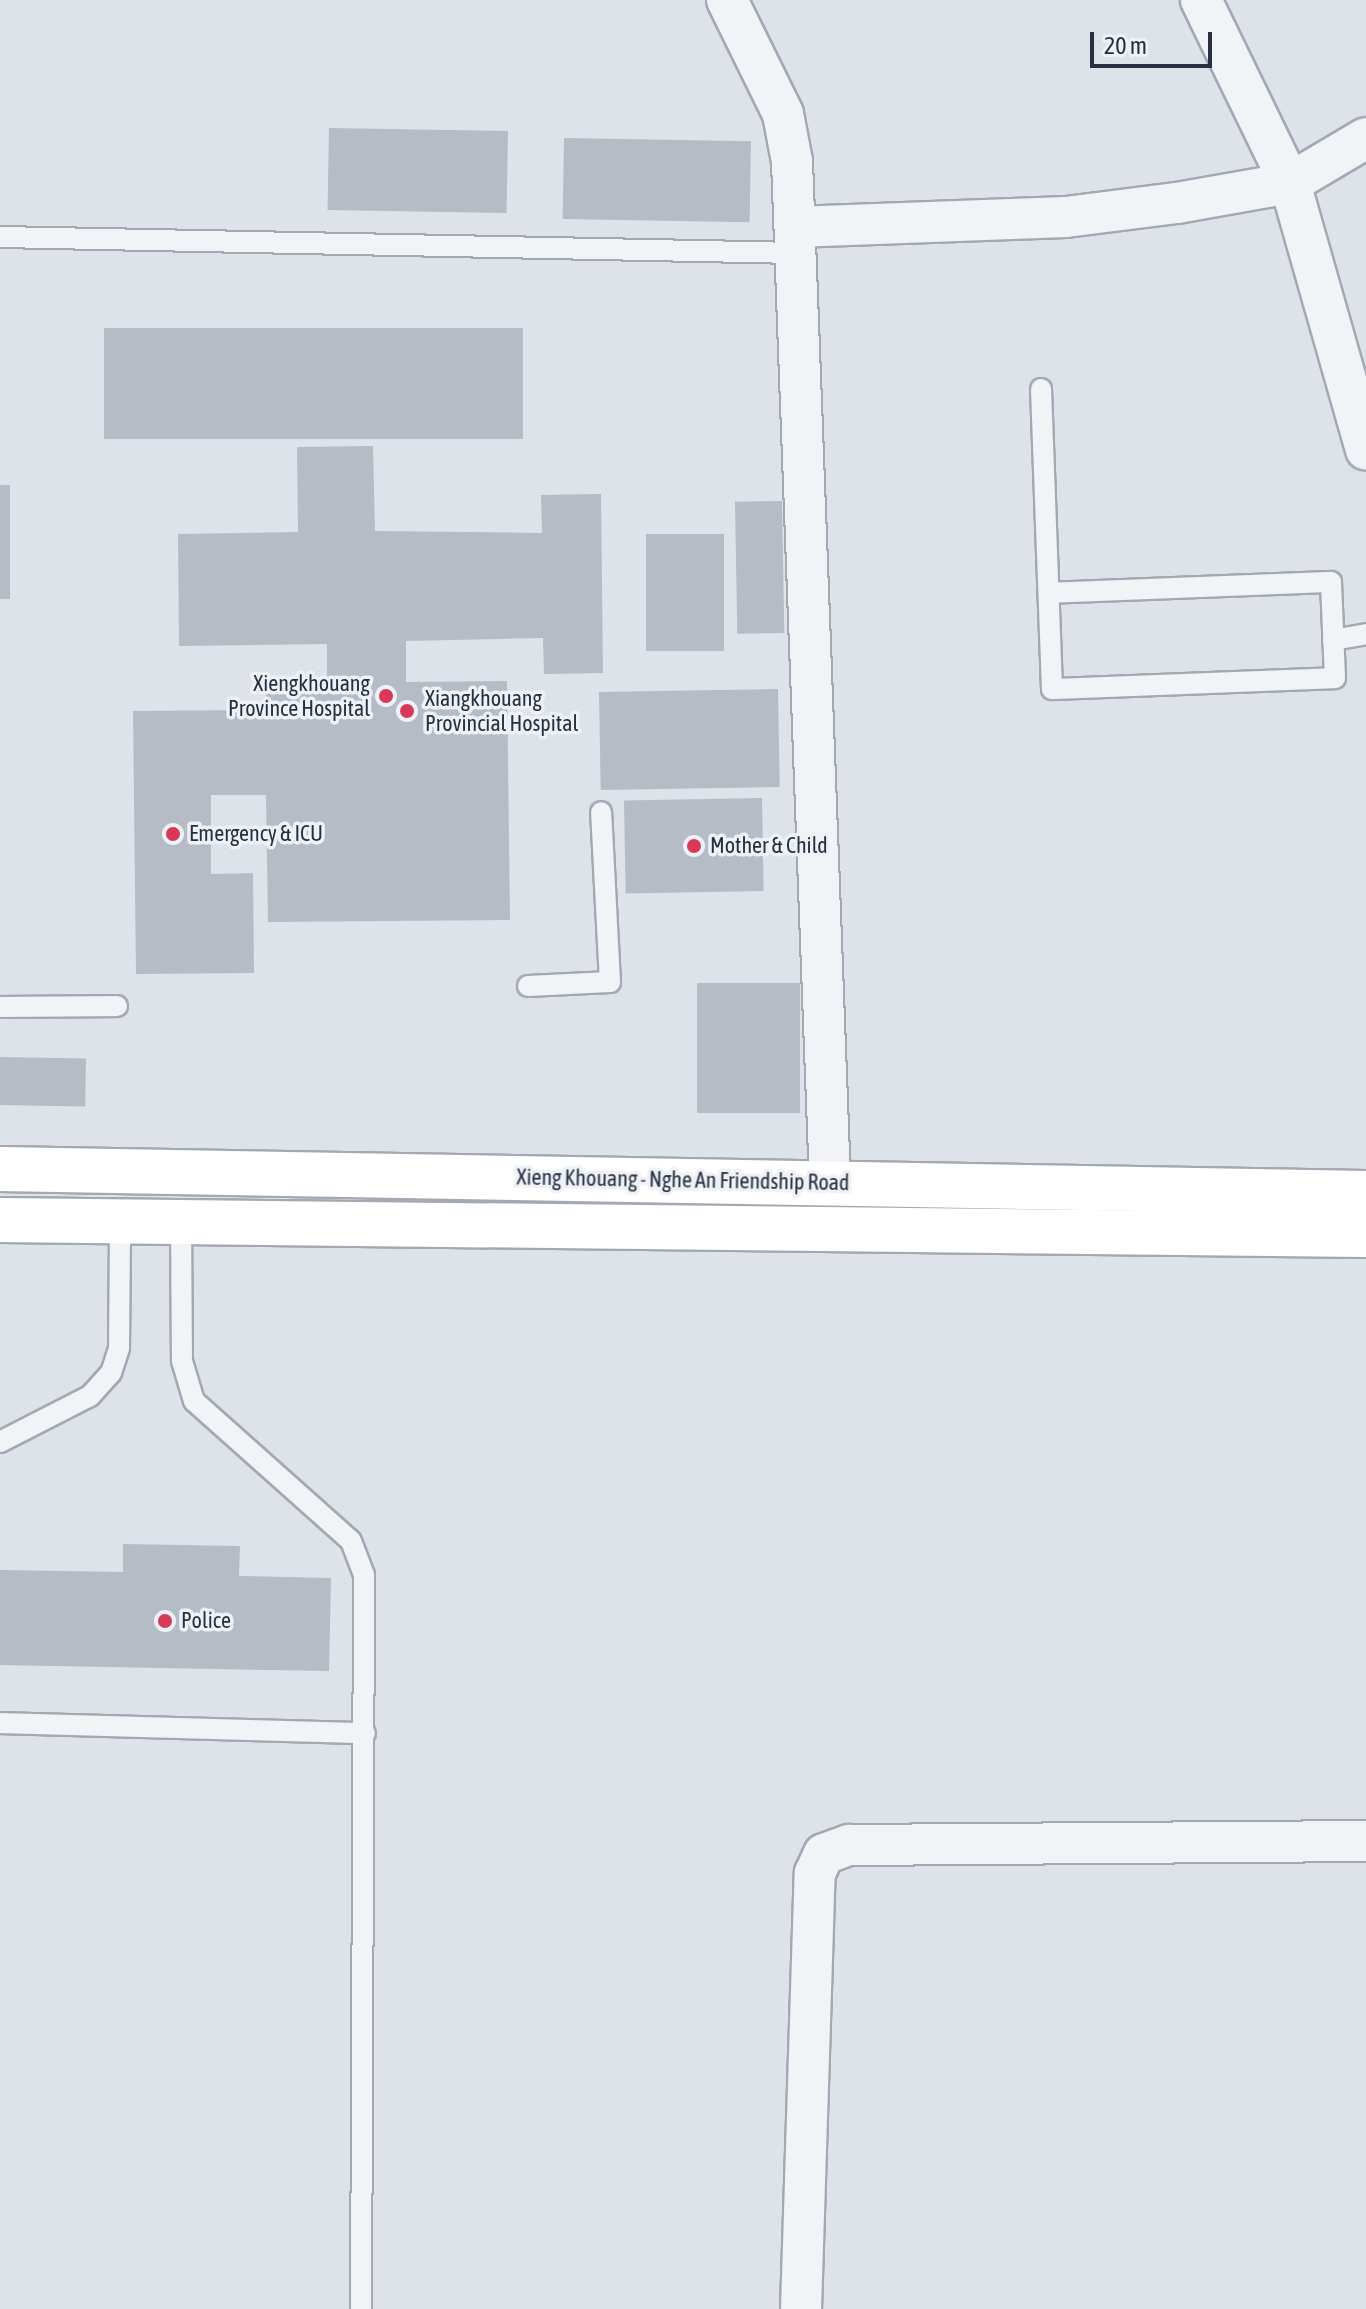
<!DOCTYPE html>
<html>
<head>
<meta charset="utf-8">
<style>
	body { margin:0 }
	#map { position:relative; width:1366px; height:2309px; overflow:hidden; background:#dee2e9; font-family:"Asap Condensed",sans-serif }
	div>[style] { position:absolute }
	.building>* { inset:0; background:#b5bcc6; transform-origin:0 0 }
	.roads { filter:drop-shadow(2px 0 #a3a9b3) drop-shadow(-2px 0 #a3a9b3) drop-shadow(0 2px #a3a9b3) drop-shadow(0 -2px #a3a9b3) }
	.lane>* { height:20px; margin:-10px; padding:0 10px; transform-origin:10px; border-radius:10px; background:#f1f3f7 }
	.street>* { height:40px; margin:-20px; padding:0 20px; transform-origin:20px; border-radius:20px; background:#f1f3f7 }
	.secondary>* { height:44px; margin:-22px; padding:0 22px; transform-origin:22px; border-radius:22px; background:#fff }
	.dots>* { width:22px; height:22px; translate:-50% -50%; box-sizing:border-box; border:4px solid #eef1f6; border-radius:50% }
	span { translate:-50% -50%; white-space:nowrap; text-align:center; line-height:1.15; -webkit-text-stroke:7px #eef1f6; paint-order:stroke }
	.poi-label { font-size:22px; color:#263041 }
	.right { translate:-100% -50%; text-align:right }
	.left { translate:0 -50%; text-align:left }
	.street-label { font-size:22px; color:#263041 }
	.scale { position:absolute; left:1090px; top:32px; width:122px; height:36px; box-sizing:border-box; border:4px solid #263041; border-top:0; padding-left:10px; font-size:24px; line-height:28px; white-space:nowrap; color:#263041; -webkit-text-stroke:6px #eef1f6; paint-order:stroke }
</style>
</head>
<body>
<div id="map">
	<div class="building">
		<i style="left:329px;top:128px;width:179px;height:82px;rotate:1deg"></i>
		<i style="left:564px;top:138px;width:187px;height:81px;rotate:1deg"></i>
		<i style="left:104px;top:328px;width:419px;height:111px"></i>
		<i style="clip-path:polygon(373px 446px,375px 531px,542px 533px,541px 495px,601px 494px,603px 673px,544px 674px,543px 638px,406px 641px,406px 682px,507px 681px,510px 920px,268px 922px,266px 795px,211px 795px,211px 874px,253px 873px,254px 973px,136px 974px,133px 711px,266px 710px,266px 683px,327px 682px,327px 644px,179px 646px,178px 534px,298px 532px,297px 447px)"></i>
		<i style="left:0;top:485px;width:10px;height:114px"></i>
		<i style="left:782px;top:501px;width:132px;height:47px;rotate:89deg"></i>
		<i style="left:724px;top:534px;width:117px;height:78px;rotate:90deg"></i>
		<i style="left:778px;top:689px;width:98px;height:179px;rotate:89deg"></i>
		<i style="left:762px;top:798px;width:93px;height:138px;rotate:89deg"></i>
		<i style="left:697px;top:983px;width:103px;height:130px"></i>
		<i style="left:0;top:1057px;width:86px;height:48px;rotate:1deg"></i>
		<i style="clip-path:polygon(123px 1544px,240px 1546px,239px 1576px,331px 1578px,329px 1671px,0 1665px,0 1570px,123px 1572px)"></i>
	</div>
	<div class="roads">
		<div class="lane">
			<i style="left:0;top:237px;width:797px;rotate:1.15deg"></i>
			<i style="left:1041px;top:389px;width:300px;rotate:87.9deg"></i>
			<i style="left:1052px;top:689px;width:283px;rotate:-2.2deg"></i>
			<i style="left:1335px;top:678px;width:96px;rotate:-92.4deg"></i>
			<i style="left:1331px;top:582px;width:282px;rotate:177.8deg"></i>
			<i style="left:1333px;top:640px;width:34px;rotate:-10deg"></i>
			<i style="left:528px;top:986px;width:82px;rotate:-2.8deg"></i>
			<i style="left:610px;top:982px;width:170px;rotate:-93deg"></i>
			<i style="left:0;top:1007px;width:117px;rotate:-0.5deg"></i>
			<i style="left:181px;top:1221px;width:140px;rotate:89.6deg"></i>
			<i style="left:182px;top:1361px;width:42px;rotate:73.3deg"></i>
			<i style="left:194px;top:1401px;width:210px;rotate:41.7deg"></i>
			<i style="left:351px;top:1541px;width:36px;rotate:69deg"></i>
			<i style="left:364px;top:1575px;width:734px;rotate:90.23deg"></i>
			<i style="left:0;top:1442px;width:101px;rotate:-27.1deg"></i>
			<i style="left:90px;top:1396px;width:31px;rotate:-48deg"></i>
			<i style="left:111px;top:1373px;width:26px;rotate:-72deg"></i>
			<i style="left:119px;top:1348px;width:127px;rotate:-89.5deg"></i>
			<i style="left:0;top:1723px;width:365px;rotate:1.6deg"></i>
		</div>
		<div class="street">
			<i style="left:727px;top:0;width:127px;rotate:63.8deg"></i>
			<i style="left:783px;top:114px;width:48px;rotate:79.2deg"></i>
			<i style="left:792px;top:161px;width:1022px;rotate:87.87deg"></i>
			<i style="left:1201px;top:0;width:203px;rotate:64.1deg"></i>
			<i style="left:1290px;top:183px;width:277px;rotate:74.1deg"></i>
			<i style="left:795px;top:227px;width:271px;rotate:-2.1deg"></i>
			<i style="left:1066px;top:217px;width:112px;rotate:-7.2deg"></i>
			<i style="left:1177px;top:203px;width:115px;rotate:-10deg"></i>
			<i style="left:1290px;top:183px;width:88px;rotate:-30.6deg"></i>
			<i style="left:801px;top:2309px;width:436px;rotate:-88.2deg"></i>
			<i style="left:815px;top:1873px;width:21px;rotate:-65deg"></i>
			<i style="left:824px;top:1854px;width:27px;rotate:-20deg"></i>
			<i style="left:849px;top:1845px;width:517px;rotate:-0.44deg"></i>
		</div>
		<div class="secondary">
			<i style="left:0;top:1169px;width:1366px;rotate:1.01deg"></i>
			<i style="left:0;top:1220px;width:1366px;rotate:0.63deg"></i>
		</div>
	</div>
	<div class="dots">
		<i style="left:386px;top:696px;background:#d83954"></i>
		<i style="left:407px;top:711px;background:#d83954"></i>
		<i style="left:173px;top:834px;background:#d83954"></i>
		<i style="left:694px;top:846px;background:#d83954"></i>
		<i style="left:165px;top:1621px;background:#d83954"></i>
	</div>
	<div class="poi-label">
		<span class="right" style="left:370px;top:696px">Xiengkhouang<br>Province Hospital</span>
		<span class="left" style="left:425px;top:711px">Xiangkhouang<br>Provincial Hospital</span>
		<span class="left" style="left:189px;top:834px">Emergency &amp; ICU</span>
		<span class="left" style="left:710px;top:846px">Mother &amp; Child</span>
		<span class="left" style="left:181px;top:1621px">Police</span>
	</div>
	<div class="street-label">
		<span style="left:683px;top:1180px;rotate:1deg">Xieng Khouang - Nghe An Friendship Road</span>
	</div>
	<div class="scale">20 m</div>
</div>
</body>
</html>
